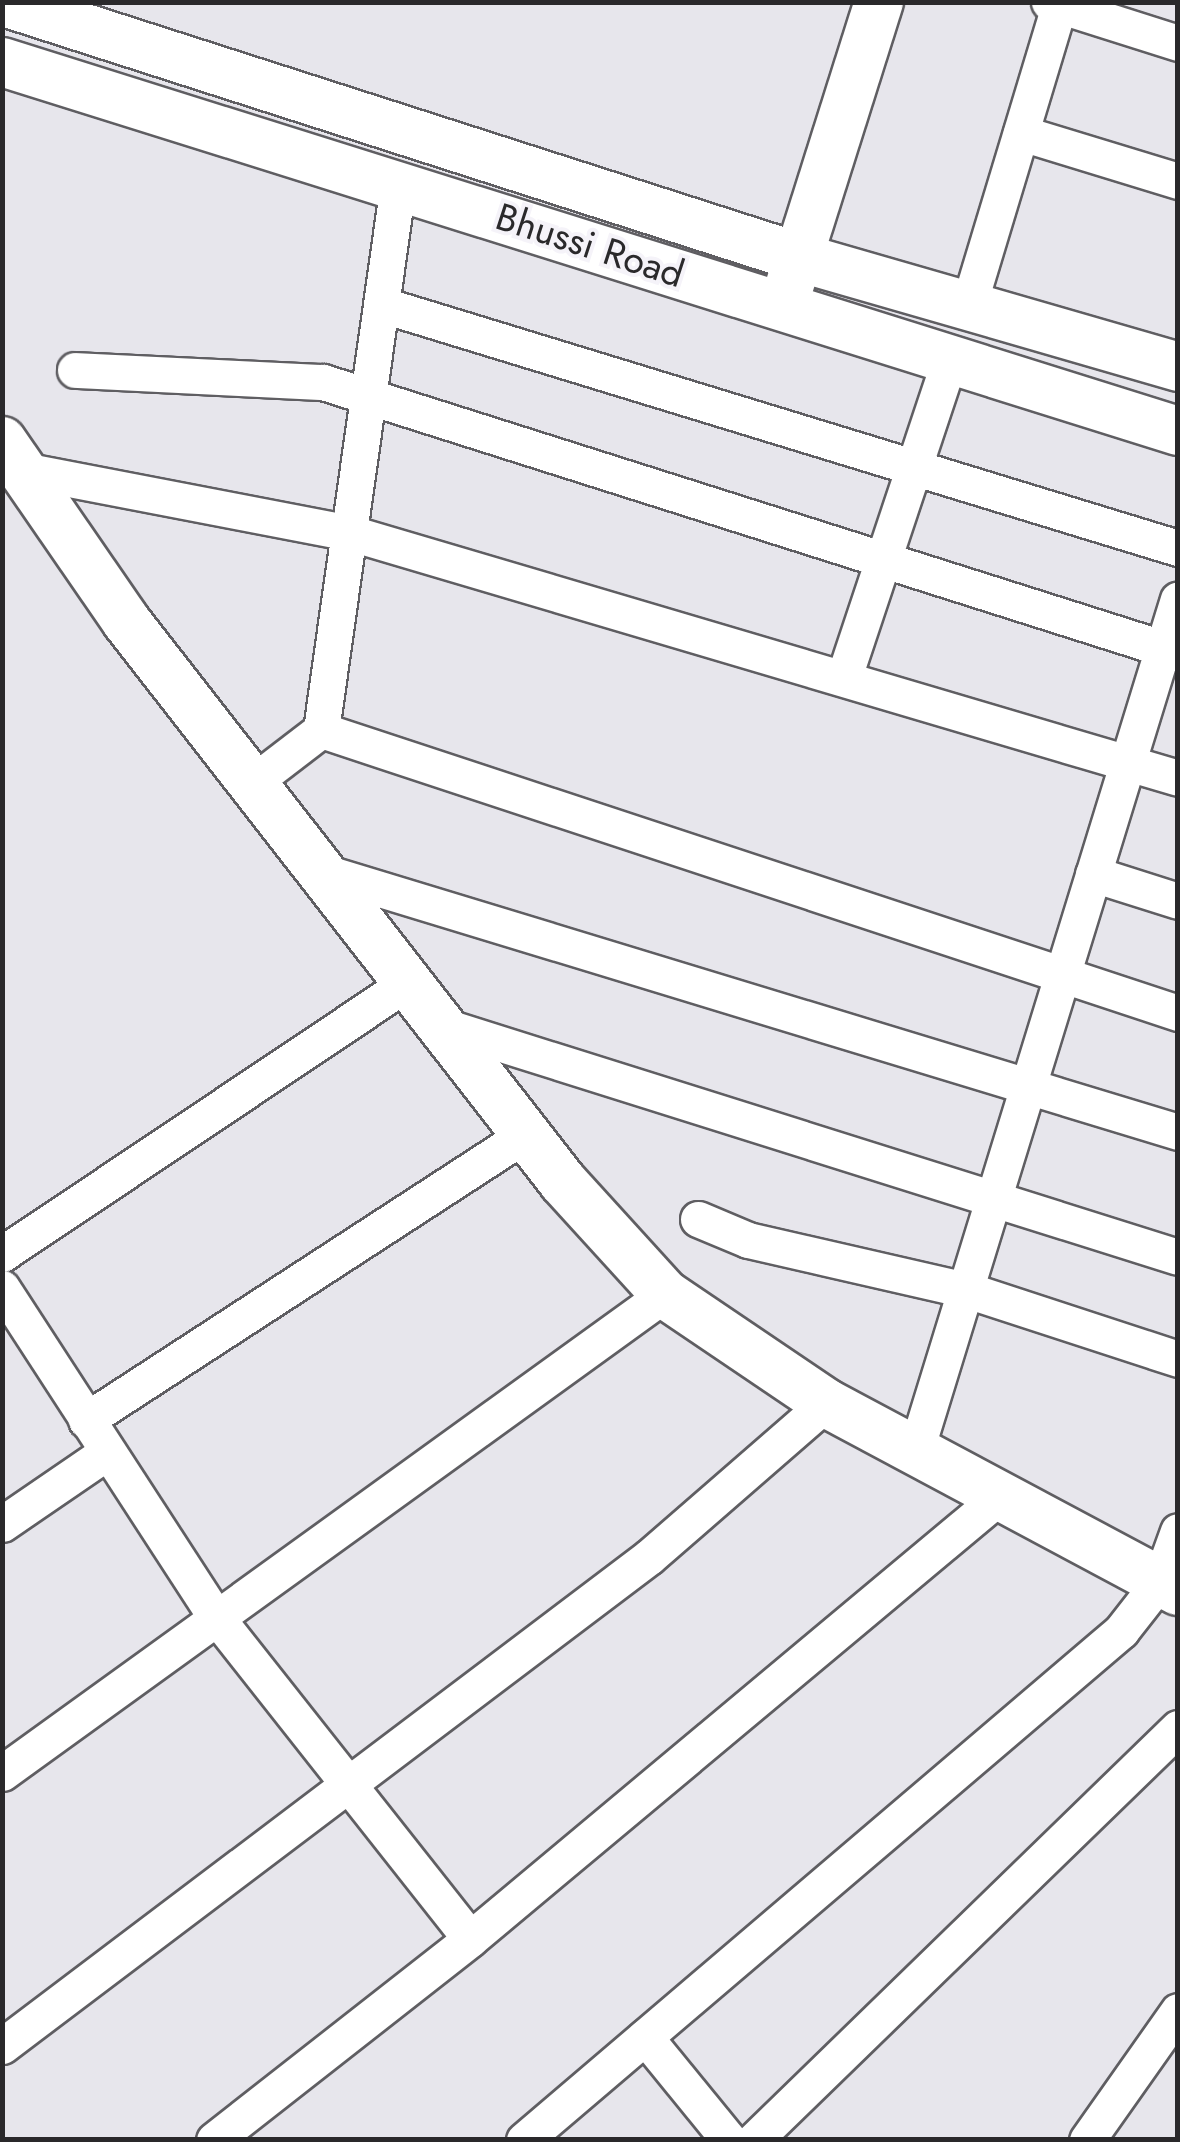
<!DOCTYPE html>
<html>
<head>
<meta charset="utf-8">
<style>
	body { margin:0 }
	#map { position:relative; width:1180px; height:2142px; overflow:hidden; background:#e7e6ec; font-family:Jost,sans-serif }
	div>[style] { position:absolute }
	.roads { filter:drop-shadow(2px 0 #5f5e62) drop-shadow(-2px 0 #5f5e62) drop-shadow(0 2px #5f5e62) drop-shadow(0 -2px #5f5e62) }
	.street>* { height:35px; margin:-17.5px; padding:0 17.5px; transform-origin:17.5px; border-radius:17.5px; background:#fff }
	.secondary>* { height:48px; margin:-24px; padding:0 24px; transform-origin:24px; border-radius:24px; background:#fff }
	span { translate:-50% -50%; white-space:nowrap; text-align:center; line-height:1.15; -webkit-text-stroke:8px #f5f3f9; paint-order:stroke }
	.street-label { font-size:38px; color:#2a292b }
	.frame { position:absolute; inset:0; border:5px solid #2a292b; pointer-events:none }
</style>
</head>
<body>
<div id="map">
	<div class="roads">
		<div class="street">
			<i style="left:1049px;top:2px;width:135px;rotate:17.6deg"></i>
			<i style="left:1021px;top:133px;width:164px;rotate:17deg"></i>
			<i style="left:969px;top:304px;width:315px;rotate:-73.2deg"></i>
			<i style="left:383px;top:305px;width:831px;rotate:17deg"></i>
			<i style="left:75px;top:370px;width:248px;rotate:2.8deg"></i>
			<i style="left:323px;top:382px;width:897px;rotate:17.59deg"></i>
			<i style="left:23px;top:470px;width:337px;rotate:10.9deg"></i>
			<i style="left:354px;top:534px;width:859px;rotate:16.49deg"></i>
			<i style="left:844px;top:677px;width:335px;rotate:-71.6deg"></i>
			<i style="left:321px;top:730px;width:903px;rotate:18.27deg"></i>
			<i style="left:252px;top:783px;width:87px;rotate:-37.5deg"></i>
			<i style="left:321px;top:730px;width:551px;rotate:-81.97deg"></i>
			<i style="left:324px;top:872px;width:893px;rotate:16.93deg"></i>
			<i style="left:1093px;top:874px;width:89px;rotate:17.6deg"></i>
			<i style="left:444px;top:1026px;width:769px;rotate:17.47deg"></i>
			<i style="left:698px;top:1219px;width:54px;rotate:22.8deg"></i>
			<i style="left:748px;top:1240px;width:225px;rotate:12.9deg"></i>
			<i style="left:967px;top:1290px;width:222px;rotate:18.1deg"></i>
			<i style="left:2px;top:1254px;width:489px;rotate:-33.8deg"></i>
			<i style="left:2px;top:1288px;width:387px;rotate:57deg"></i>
			<i style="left:213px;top:1613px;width:415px;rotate:51.7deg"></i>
			<i style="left:86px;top:1420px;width:525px;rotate:-33.02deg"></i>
			<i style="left:916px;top:1450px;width:890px;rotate:-72.89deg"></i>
			<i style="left:2px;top:1524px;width:127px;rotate:-34.4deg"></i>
			<i style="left:2px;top:1773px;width:818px;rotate:-35.85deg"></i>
			<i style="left:645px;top:2037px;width:133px;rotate:50.8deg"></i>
			<i style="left:2px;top:2046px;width:811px;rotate:-37.08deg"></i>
			<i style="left:649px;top:1557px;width:235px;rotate:-41deg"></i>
			<i style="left:214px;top:2140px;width:325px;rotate:-38.1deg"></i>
			<i style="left:470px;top:1939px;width:691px;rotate:-39.89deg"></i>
			<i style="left:524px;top:2140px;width:785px;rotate:-40.45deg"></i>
			<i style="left:1121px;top:1631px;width:63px;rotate:-52deg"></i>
			<i style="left:1160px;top:1581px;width:53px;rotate:-70.2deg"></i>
			<i style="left:754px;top:2140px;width:591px;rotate:-44.18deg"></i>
			<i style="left:1087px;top:2140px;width:158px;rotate:-54.8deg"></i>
		</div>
		<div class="secondary">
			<i style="left:4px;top:2px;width:834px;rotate:17.8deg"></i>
			<i style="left:798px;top:257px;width:396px;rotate:16.1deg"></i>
			<i style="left:2px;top:62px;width:1233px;rotate:17.42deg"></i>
			<i style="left:790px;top:284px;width:296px;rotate:-72.5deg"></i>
			<i style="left:2px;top:441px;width:219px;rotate:55.4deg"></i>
			<i style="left:126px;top:621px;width:711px;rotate:52.08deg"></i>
			<i style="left:563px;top:1182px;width:151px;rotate:47.7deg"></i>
			<i style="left:665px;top:1294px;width:194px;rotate:34.1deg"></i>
			<i style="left:826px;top:1403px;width:399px;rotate:28.1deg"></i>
		</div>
	</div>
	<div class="street-label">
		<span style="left:590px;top:245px;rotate:18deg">Bhussi Road</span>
	</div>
	<div class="frame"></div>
</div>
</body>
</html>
